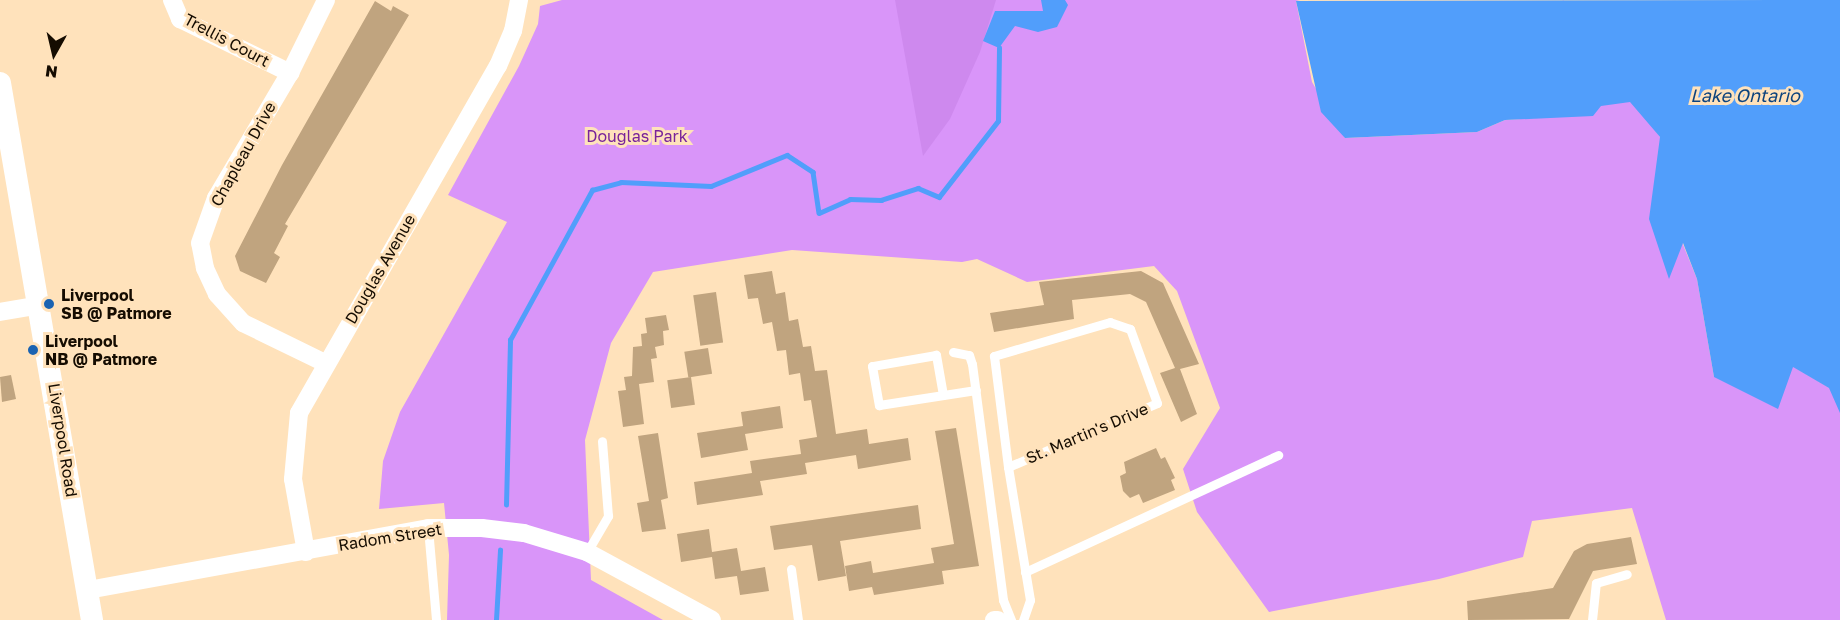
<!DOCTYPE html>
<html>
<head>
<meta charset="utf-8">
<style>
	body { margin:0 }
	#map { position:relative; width:1840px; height:620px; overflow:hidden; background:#ffe2bb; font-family:"Golos Text",sans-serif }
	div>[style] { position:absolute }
	.green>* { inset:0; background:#d995f9 }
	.forest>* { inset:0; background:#ce89ee }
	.water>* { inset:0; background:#519efb }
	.stream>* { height:4.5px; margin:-2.25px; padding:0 2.25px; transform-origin:2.25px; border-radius:2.25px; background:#519efb }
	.building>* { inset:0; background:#c0a47f; transform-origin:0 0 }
	.service>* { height:9px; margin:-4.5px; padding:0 4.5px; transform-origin:4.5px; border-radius:4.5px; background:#fff }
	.minor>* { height:18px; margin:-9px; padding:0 9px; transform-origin:9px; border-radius:9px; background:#fff }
	.tertiary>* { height:22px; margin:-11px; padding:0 11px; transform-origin:11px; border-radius:11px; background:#fff }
	.dots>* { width:16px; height:16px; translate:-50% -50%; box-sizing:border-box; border:3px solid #ffe2bb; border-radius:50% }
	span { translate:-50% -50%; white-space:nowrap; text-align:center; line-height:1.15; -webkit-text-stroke:6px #ffe2bb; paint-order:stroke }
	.street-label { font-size:16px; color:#150c01 }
	.park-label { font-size:16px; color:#79239a }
	.poi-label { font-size:16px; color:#150c01; font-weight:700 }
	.left { translate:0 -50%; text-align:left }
	.water-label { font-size:18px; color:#0d437d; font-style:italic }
	.north { position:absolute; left:24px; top:24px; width:60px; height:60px; -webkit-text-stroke:4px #ffe2bb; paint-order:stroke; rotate:188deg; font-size:16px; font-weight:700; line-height:24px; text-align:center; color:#150c01 }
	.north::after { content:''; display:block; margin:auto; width:21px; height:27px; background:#150c01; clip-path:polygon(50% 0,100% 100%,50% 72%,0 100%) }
</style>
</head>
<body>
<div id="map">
	<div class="green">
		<i style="clip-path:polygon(562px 0,1300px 0,1296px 1px,1312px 82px,1345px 138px,1477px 132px,1505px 120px,1536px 118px,1563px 0,1660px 137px,1682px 242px,1697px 279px,1714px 377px,1792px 366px,1840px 394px,1840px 620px,1666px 620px,1632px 508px,1532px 521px,1523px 557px,1439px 579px,1269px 612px,1197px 512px,1183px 469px,1220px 408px,1177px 291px,1154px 266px,1027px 282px,977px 259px,962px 262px,792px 250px,653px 272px,611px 343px,585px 440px,591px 580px,663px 620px,447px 620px,449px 555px,444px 503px,379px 509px,383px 461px,400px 412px,507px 222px,448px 195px,519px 66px,538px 24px,540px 6px)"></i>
	</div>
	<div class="forest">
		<i style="clip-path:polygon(895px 0,996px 0,980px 52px,950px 119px,923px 156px)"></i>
	</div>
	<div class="water">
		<i style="clip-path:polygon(1041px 0,1065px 0,1068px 5px,1057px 27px,1038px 32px,1015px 26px,999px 48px,983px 41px,995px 11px,1043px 11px)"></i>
		<i style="clip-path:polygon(1840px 0,1840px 413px,1829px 388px,1793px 367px,1778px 409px,1714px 377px,1697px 279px,1683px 243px,1669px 279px,1649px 219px,1660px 137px,1630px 102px,1601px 106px,1593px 116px,1505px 120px,1477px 132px,1345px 138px,1321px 112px,1296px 1px)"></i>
	</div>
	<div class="stream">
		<i style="left:506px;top:505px;width:165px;rotate:-88.6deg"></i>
		<i style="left:510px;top:340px;width:171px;rotate:-61.3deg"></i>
		<i style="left:592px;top:190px;width:30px;rotate:-15deg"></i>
		<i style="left:621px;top:182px;width:90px;rotate:2.5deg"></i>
		<i style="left:711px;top:186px;width:82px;rotate:-22.2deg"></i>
		<i style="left:787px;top:155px;width:31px;rotate:33deg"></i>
		<i style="left:813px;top:172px;width:41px;rotate:81.7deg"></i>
		<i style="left:819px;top:213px;width:34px;rotate:-24deg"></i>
		<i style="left:850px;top:199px;width:31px;rotate:2deg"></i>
		<i style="left:881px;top:200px;width:39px;rotate:-18deg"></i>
		<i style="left:918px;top:188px;width:23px;rotate:23deg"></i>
		<i style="left:939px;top:197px;width:96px;rotate:-52.2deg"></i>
		<i style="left:998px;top:121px;width:73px;rotate:-89.2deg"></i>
		<i style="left:496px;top:620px;width:70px;rotate:-86.7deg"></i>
	</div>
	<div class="building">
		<i style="clip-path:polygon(375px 1px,391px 11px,393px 6px,409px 15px,285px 224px,288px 226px,274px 253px,280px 257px,266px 283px,240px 271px,235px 256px,282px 165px)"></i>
		<i style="clip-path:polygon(772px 271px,776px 294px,785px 292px,789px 321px,798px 319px,803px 347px,811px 346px,815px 371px,827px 370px,836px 434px,867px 429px,869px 444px,908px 438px,911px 460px,858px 469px,856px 455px,805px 463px,807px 474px,760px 481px,763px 495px,697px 505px,694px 482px,752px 473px,750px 461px,801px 454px,799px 440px,817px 437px,811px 400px,804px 401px,800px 373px,789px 375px,786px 350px,777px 351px,772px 322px,763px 324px,758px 298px,748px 299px,744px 275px)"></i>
		<i style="clip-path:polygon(1141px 271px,1163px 283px,1199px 364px,1180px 369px,1197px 414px,1181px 422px,1160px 373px,1175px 368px,1146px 302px,1130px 294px,1072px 300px,1074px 319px,994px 332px,990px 313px,1044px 305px,1039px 282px)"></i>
		<i style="left:716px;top:292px;width:51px;height:23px;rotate:82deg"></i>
		<i style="clip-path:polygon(666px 315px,669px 330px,663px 331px,664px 345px,655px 347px,657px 358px,651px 359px,654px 382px,639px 384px,644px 424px,623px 427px,618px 391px,626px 390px,624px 377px,632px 376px,633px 347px,642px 346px,641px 334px,647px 333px,645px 318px)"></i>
		<i style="left:708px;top:348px;width:26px;height:24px;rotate:81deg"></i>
		<i style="clip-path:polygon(11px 375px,16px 399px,2px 402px,0 377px)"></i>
		<i style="left:691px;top:377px;width:28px;height:24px;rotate:82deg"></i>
		<i style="clip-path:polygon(780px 406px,783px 428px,745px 434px,748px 450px,701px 458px,697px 433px,743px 426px,741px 412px)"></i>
		<i style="clip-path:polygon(956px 428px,979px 566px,942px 571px,944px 584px,874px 595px,872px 587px,849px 591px,845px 566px,871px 561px,873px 573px,934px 563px,931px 548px,954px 544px,935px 431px)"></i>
		<i style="clip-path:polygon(658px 433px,668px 498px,661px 500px,666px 529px,642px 532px,637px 503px,649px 501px,638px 436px)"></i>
		<i style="clip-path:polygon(1156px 448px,1161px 459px,1165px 457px,1175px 478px,1171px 480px,1175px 490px,1143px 503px,1139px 494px,1130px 498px,1123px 491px,1120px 476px,1126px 473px,1124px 462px)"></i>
		<i style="clip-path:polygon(918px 505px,921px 529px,840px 541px,846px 576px,818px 581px,812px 545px,774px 550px,770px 526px)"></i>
		<i style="clip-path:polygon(709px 529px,712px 552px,737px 548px,741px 571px,765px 567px,769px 591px,740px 595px,737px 576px,715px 579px,712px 557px,681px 562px,677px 534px)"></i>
		<i style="clip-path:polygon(1631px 537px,1637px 564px,1593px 571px,1569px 619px,1468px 620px,1467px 601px,1553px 588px,1574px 551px,1587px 544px)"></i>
	</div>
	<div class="service">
		<i style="left:953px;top:352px;width:16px;rotate:11deg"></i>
		<i style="left:969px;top:355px;width:9px;rotate:72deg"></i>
		<i style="left:972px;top:364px;width:238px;rotate:82.5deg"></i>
		<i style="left:1003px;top:600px;width:22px;rotate:68deg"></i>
		<i style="left:943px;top:395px;width:41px;rotate:-99.9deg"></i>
		<i style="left:936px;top:355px;width:65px;rotate:170.2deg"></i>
		<i style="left:872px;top:366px;width:40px;rotate:80deg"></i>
		<i style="left:879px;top:405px;width:98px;rotate:-8.8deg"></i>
		<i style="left:1008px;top:467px;width:162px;rotate:-23.2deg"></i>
		<i style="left:1157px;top:403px;width:79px;rotate:-110deg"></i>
		<i style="left:1130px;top:329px;width:21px;rotate:-161deg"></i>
		<i style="left:1110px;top:322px;width:121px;rotate:163.7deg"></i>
		<i style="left:994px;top:356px;width:112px;rotate:82.8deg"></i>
		<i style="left:1008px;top:467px;width:135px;rotate:80.6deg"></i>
		<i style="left:1030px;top:600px;width:21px;rotate:109deg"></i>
		<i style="left:428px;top:528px;width:92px;rotate:85deg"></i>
		<i style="left:587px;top:552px;width:42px;rotate:-59.7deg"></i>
		<i style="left:608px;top:516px;width:75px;rotate:-94.6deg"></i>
		<i style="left:791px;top:569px;width:51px;rotate:82.2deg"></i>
		<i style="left:1025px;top:572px;width:279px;rotate:-24.8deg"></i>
		<i style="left:1592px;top:620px;width:37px;rotate:-84deg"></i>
		<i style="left:1596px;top:583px;width:32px;rotate:-16deg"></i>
	</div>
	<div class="minor">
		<i style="left:172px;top:0;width:21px;rotate:67deg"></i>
		<i style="left:180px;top:19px;width:123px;rotate:26.1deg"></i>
		<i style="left:0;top:312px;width:42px;rotate:-9.7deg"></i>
		<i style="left:325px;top:363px;width:91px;rotate:-154deg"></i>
		<i style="left:243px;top:323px;width:39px;rotate:-132deg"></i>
		<i style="left:217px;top:294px;width:29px;rotate:-115deg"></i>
		<i style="left:205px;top:268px;width:25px;rotate:-101deg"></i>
		<i style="left:200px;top:243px;width:48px;rotate:-70.4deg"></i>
		<i style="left:216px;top:198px;width:145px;rotate:-59.4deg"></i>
		<i style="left:290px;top:73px;width:81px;rotate:-63.7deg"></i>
		<i style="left:306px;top:552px;width:74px;rotate:-100.1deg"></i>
		<i style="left:293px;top:479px;width:66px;rotate:-84.8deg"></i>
		<i style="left:299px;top:413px;width:400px;rotate:-60.2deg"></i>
		<i style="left:498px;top:66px;width:38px;rotate:-67deg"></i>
		<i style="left:513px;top:31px;width:32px;rotate:-79deg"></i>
		<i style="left:88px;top:590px;width:346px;rotate:-10.3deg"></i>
		<i style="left:428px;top:528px;width:54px"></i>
		<i style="left:482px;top:528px;width:42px;rotate:6.8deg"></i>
		<i style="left:524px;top:533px;width:66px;rotate:16.8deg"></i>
		<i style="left:587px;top:552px;width:142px;rotate:28.5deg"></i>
		<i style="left:994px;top:620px;width:4px"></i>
	</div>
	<div class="tertiary">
		<i style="left:0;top:83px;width:545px;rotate:80.28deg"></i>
	</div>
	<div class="dots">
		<i style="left:49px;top:304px;background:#1a63b2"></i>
		<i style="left:33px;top:350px;background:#1a63b2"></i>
	</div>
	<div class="street-label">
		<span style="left:227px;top:40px;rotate:28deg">Trellis Court</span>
		<span style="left:243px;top:154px;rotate:-61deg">Chapleau Drive</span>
		<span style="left:380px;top:269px;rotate:-60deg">Douglas Avenue</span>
		<span style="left:1087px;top:433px;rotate:-23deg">St. Martin's Drive</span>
		<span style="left:63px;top:440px;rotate:81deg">Liverpool Road</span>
		<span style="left:390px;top:537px;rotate:-9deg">Radom Street</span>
	</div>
	<div class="park-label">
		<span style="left:637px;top:136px">Douglas Park</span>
	</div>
	<div class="poi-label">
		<span class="left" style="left:61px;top:304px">Liverpool<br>SB @ Patmore</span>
		<span class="left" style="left:45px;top:350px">Liverpool<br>NB @ Patmore</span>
	</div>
	<div class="water-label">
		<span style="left:1745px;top:95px">Lake Ontario</span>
	</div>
	<div class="north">N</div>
</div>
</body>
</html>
